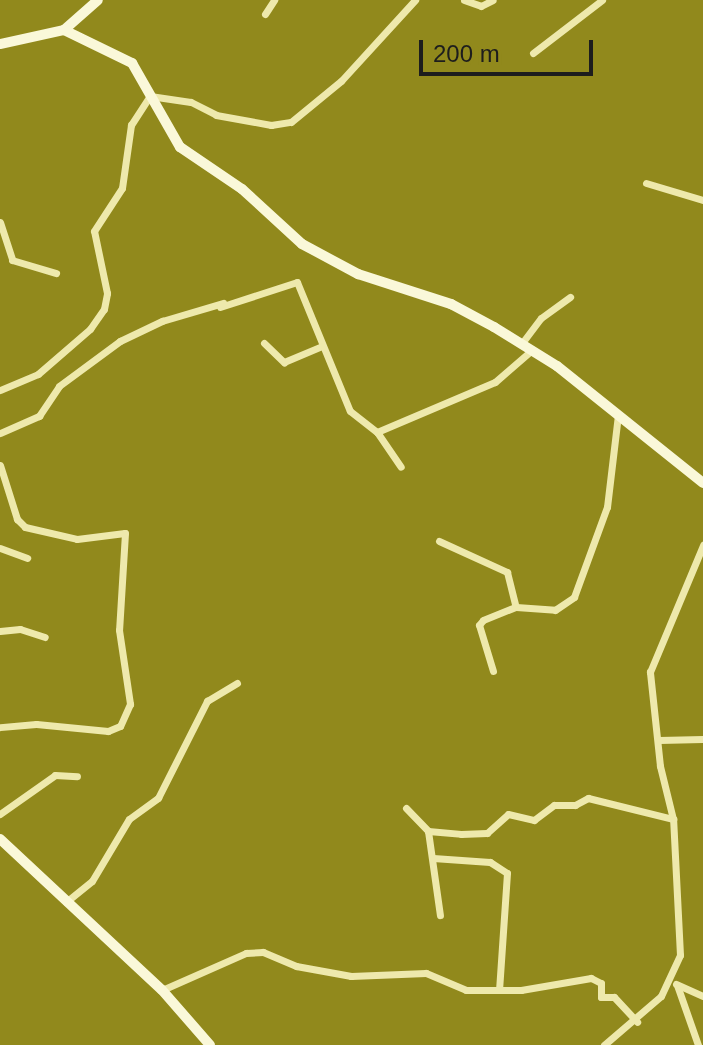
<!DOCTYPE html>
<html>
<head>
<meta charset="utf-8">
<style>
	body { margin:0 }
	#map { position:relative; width:703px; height:1045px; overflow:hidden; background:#91891c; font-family:Helvetica,sans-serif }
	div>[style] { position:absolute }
	.street>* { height:7px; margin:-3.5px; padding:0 3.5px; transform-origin:3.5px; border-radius:3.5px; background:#eee9ac }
	.secondary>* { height:10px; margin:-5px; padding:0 5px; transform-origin:5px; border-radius:5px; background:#faf8d9 }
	span { translate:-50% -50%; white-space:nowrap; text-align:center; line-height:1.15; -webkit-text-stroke:6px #91891c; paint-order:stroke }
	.scale { position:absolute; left:419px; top:40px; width:174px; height:36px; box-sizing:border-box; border:4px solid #1d1d1d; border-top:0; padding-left:10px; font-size:24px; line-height:28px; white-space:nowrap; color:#1d1d1d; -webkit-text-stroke:6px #91891c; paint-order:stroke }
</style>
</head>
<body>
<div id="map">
	<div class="street">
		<i style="left:464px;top:0;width:18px;rotate:19deg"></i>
		<i style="left:481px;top:6px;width:13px;rotate:-27deg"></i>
		<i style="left:265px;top:14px;width:17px;rotate:-57deg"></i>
		<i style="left:533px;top:53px;width:87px;rotate:-37.5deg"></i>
		<i style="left:646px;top:183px;width:59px;rotate:16.6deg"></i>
		<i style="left:0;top:222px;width:40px;rotate:72deg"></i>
		<i style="left:12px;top:260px;width:46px;rotate:16.5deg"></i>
		<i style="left:220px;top:307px;width:81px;rotate:-18deg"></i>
		<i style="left:297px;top:282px;width:139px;rotate:67.7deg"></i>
		<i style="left:350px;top:411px;width:34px;rotate:38deg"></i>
		<i style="left:377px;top:432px;width:42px;rotate:55.6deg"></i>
		<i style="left:264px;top:343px;width:28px;rotate:44deg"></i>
		<i style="left:284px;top:362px;width:41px;rotate:-22.8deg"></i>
		<i style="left:522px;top:343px;width:31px;rotate:-53deg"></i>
		<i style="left:541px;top:318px;width:36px;rotate:-36deg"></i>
		<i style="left:0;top:390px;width:41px;rotate:-22.8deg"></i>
		<i style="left:38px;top:374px;width:69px;rotate:-40.9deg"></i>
		<i style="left:90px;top:329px;width:24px;rotate:-55deg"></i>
		<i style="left:104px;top:309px;width:16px;rotate:-79deg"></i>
		<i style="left:107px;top:293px;width:63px;rotate:-101.8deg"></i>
		<i style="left:94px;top:231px;width:51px;rotate:-56.9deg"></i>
		<i style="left:122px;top:188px;width:64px;rotate:-81.9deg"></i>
		<i style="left:131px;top:125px;width:35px;rotate:-57deg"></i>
		<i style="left:150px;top:96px;width:41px;rotate:8.3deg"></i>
		<i style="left:191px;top:102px;width:28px;rotate:27deg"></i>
		<i style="left:216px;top:115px;width:56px;rotate:10.3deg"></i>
		<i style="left:271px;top:125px;width:20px;rotate:-9deg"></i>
		<i style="left:291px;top:122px;width:65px;rotate:-39.4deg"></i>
		<i style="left:341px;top:81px;width:110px;rotate:-47.6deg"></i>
		<i style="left:377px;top:432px;width:128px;rotate:-23deg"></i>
		<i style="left:495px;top:382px;width:49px;rotate:-40.9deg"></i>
		<i style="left:0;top:433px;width:43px;rotate:-23.6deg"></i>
		<i style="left:39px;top:416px;width:36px;rotate:-56deg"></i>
		<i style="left:59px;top:386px;width:76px;rotate:-36.4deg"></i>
		<i style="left:120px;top:341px;width:47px;rotate:-25.5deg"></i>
		<i style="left:162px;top:321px;width:64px;rotate:-16.4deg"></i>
		<i style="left:0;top:465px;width:57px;rotate:72.5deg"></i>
		<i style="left:17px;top:519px;width:11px;rotate:45deg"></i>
		<i style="left:25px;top:527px;width:53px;rotate:13deg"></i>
		<i style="left:77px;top:539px;width:48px;rotate:-7.1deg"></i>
		<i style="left:125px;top:533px;width:97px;rotate:93.5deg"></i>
		<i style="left:119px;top:630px;width:75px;rotate:81.5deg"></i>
		<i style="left:130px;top:704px;width:24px;rotate:114deg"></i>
		<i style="left:120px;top:726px;width:13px;rotate:157deg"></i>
		<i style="left:108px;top:731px;width:72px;rotate:-174.4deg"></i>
		<i style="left:36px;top:724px;width:36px;rotate:175deg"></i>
		<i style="left:439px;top:541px;width:75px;rotate:24.5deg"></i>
		<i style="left:507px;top:572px;width:36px;rotate:76deg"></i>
		<i style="left:0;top:548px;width:29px;rotate:20deg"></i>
		<i style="left:0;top:631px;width:20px;rotate:-6deg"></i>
		<i style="left:20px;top:629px;width:26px;rotate:18deg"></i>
		<i style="left:493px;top:671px;width:48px;rotate:-106.9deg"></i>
		<i style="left:479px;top:625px;width:6px;rotate:-51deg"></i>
		<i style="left:483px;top:620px;width:35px;rotate:-22deg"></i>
		<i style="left:516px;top:607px;width:39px;rotate:4deg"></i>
		<i style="left:555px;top:610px;width:23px;rotate:-34deg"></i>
		<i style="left:574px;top:597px;width:96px;rotate:-69.9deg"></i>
		<i style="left:607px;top:507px;width:93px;rotate:-83.2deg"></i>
		<i style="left:659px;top:740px;width:44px;rotate:-1.3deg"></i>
		<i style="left:406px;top:808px;width:32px;rotate:46deg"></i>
		<i style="left:428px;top:831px;width:33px;rotate:5deg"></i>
		<i style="left:461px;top:834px;width:26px;rotate:-2deg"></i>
		<i style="left:487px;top:833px;width:28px;rotate:-42deg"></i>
		<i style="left:508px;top:814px;width:27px;rotate:13deg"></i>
		<i style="left:534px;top:820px;width:25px;rotate:-37deg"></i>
		<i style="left:554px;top:805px;width:21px"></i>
		<i style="left:575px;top:805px;width:15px;rotate:-28deg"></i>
		<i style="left:588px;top:798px;width:88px;rotate:13.9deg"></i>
		<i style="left:0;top:814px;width:67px;rotate:-35.3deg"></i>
		<i style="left:55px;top:775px;width:22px;rotate:3deg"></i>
		<i style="left:428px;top:831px;width:85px;rotate:81.9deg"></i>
		<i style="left:433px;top:858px;width:57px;rotate:4deg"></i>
		<i style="left:490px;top:862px;width:20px;rotate:33deg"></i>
		<i style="left:507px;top:873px;width:116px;rotate:93.9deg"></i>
		<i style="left:66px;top:902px;width:33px;rotate:-39deg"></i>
		<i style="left:92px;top:881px;width:72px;rotate:-59.2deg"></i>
		<i style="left:129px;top:819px;width:36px;rotate:-36deg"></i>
		<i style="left:158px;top:798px;width:109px;rotate:-63.2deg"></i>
		<i style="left:207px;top:701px;width:35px;rotate:-31deg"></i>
		<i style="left:676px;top:984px;width:30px;rotate:24deg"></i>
		<i style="left:677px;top:985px;width:64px;rotate:70.7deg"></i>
		<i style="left:162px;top:990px;width:92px;rotate:-23.8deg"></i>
		<i style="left:246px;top:953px;width:17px;rotate:-3deg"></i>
		<i style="left:263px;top:952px;width:36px;rotate:23deg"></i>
		<i style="left:296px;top:966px;width:56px;rotate:10.3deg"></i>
		<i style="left:351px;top:976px;width:75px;rotate:-2.3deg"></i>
		<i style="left:426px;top:973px;width:43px;rotate:23deg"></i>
		<i style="left:466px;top:990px;width:55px"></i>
		<i style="left:521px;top:990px;width:71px;rotate:-9.7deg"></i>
		<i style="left:591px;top:978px;width:11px;rotate:27deg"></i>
		<i style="left:601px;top:983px;width:14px;rotate:90deg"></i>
		<i style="left:601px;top:997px;width:13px"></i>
		<i style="left:614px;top:997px;width:34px;rotate:47deg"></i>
		<i style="left:604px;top:1045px;width:75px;rotate:-40.7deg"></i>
		<i style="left:661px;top:996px;width:45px;rotate:-65.1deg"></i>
		<i style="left:680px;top:955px;width:136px;rotate:-92.9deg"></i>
		<i style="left:673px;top:819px;width:55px;rotate:-103.8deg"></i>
		<i style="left:660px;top:766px;width:95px;rotate:-96.1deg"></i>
		<i style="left:650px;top:672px;width:138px;rotate:-67.3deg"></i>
	</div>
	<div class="secondary">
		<i style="left:64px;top:30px;width:76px;rotate:25.9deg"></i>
		<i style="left:132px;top:63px;width:97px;rotate:60.3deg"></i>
		<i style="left:180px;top:147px;width:75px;rotate:34.1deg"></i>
		<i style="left:242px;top:189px;width:81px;rotate:42.5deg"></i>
		<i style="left:302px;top:244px;width:64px;rotate:28.2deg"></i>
		<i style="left:358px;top:274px;width:98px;rotate:17.9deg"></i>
		<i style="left:451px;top:304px;width:49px;rotate:28.1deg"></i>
		<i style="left:494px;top:327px;width:74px;rotate:31.8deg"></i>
		<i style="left:557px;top:366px;width:187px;rotate:38.7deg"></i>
		<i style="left:0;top:44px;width:66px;rotate:-12.3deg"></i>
		<i style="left:64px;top:30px;width:45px;rotate:-41.4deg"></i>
		<i style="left:0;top:839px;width:221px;rotate:43deg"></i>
		<i style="left:162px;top:990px;width:73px;rotate:48.9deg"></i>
	</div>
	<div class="scale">200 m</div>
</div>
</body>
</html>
